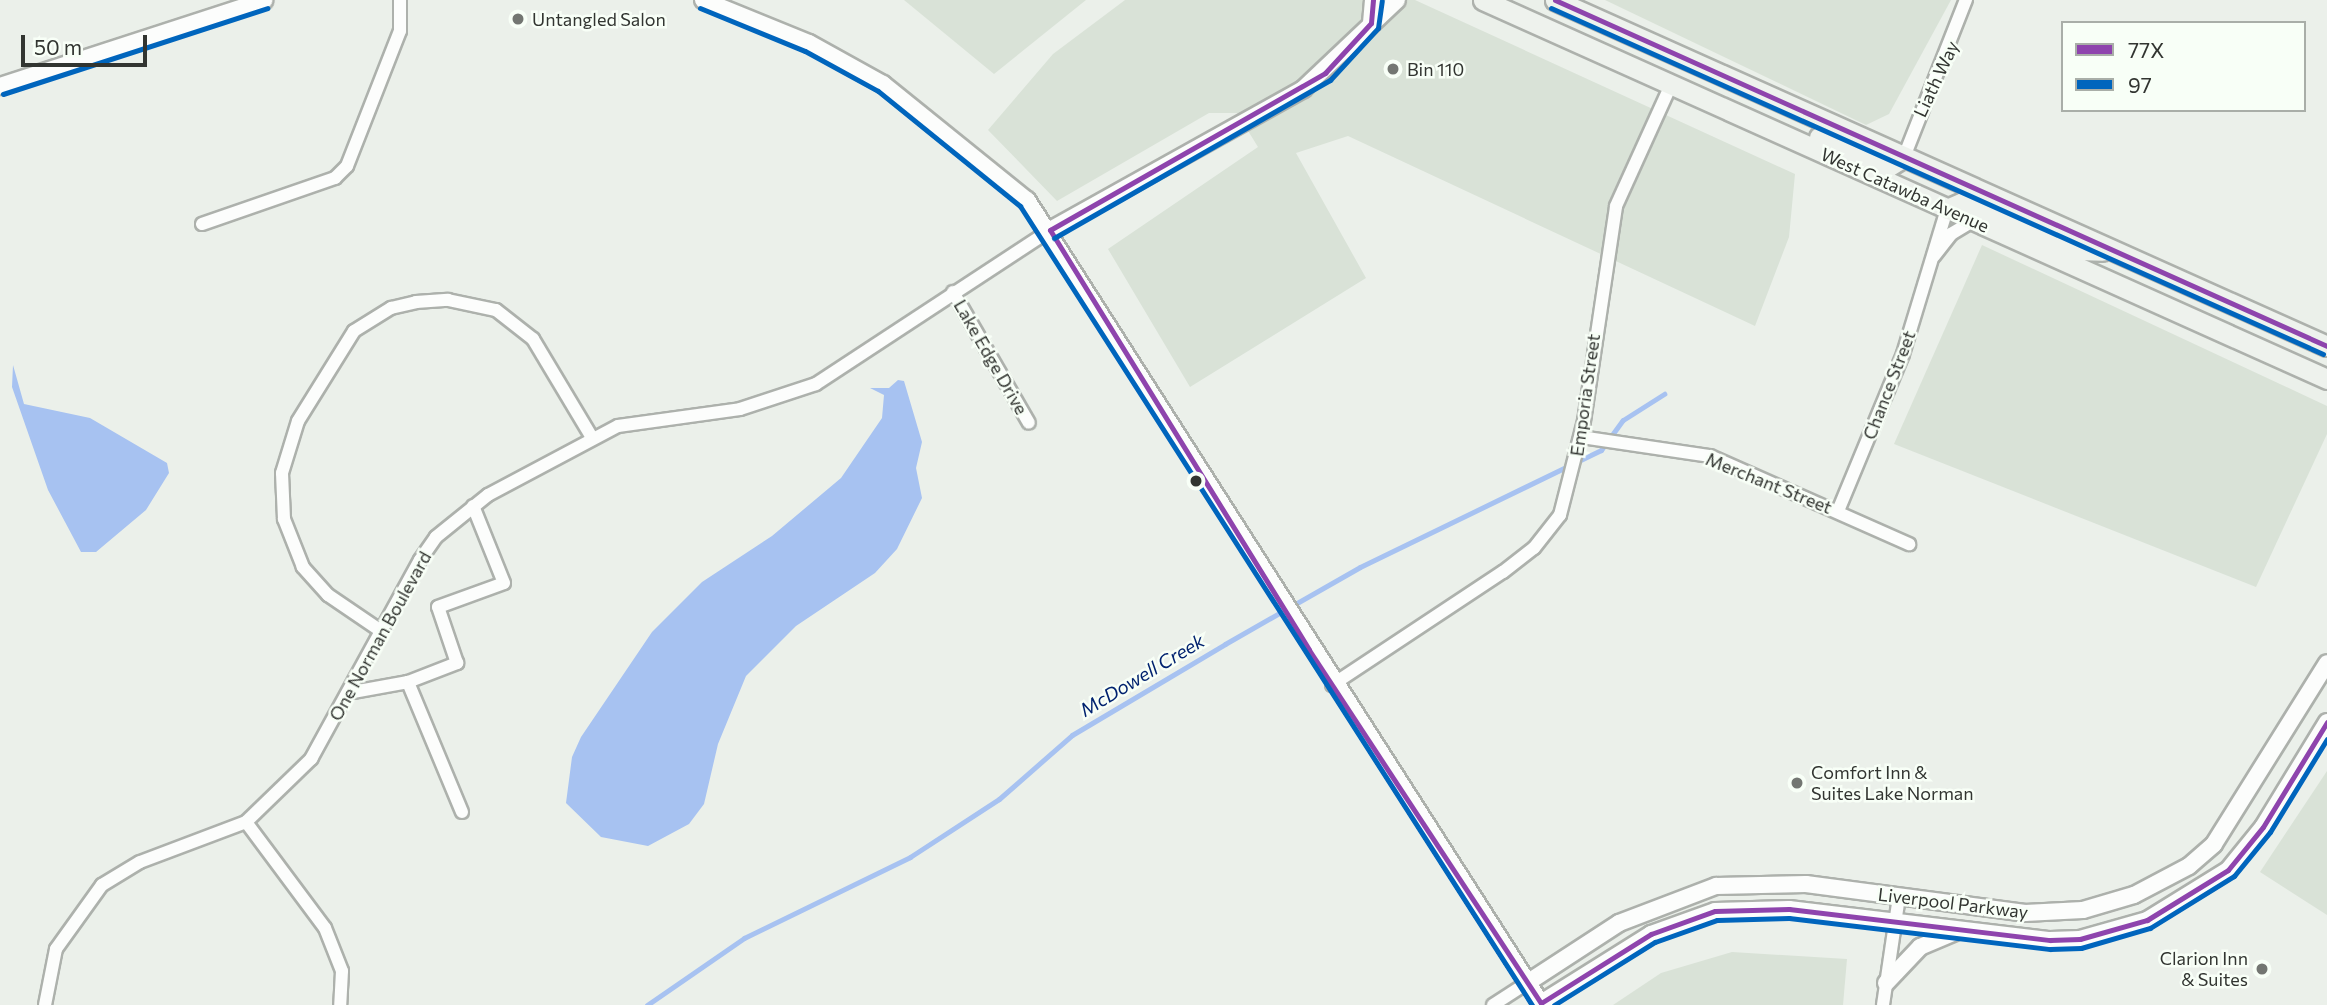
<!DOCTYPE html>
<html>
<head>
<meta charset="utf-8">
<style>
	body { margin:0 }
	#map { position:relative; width:2327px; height:1005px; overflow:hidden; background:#ebf0ea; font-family:Commissioner,sans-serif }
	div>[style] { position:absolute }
	.built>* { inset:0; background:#d9e2d7 }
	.water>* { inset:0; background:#a7c2f1 }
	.stream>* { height:5px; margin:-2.5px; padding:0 2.5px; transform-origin:2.5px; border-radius:2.5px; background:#a7c2f1 }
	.roads { filter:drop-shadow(2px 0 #adb1ac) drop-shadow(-2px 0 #adb1ac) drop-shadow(0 2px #adb1ac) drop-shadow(0 -2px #adb1ac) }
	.minor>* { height:12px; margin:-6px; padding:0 6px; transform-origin:6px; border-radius:6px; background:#fcfdfc }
	.tertiary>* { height:16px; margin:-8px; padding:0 8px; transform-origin:8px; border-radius:8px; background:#fcfdfc }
	.secondary>* { height:19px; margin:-9.5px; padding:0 9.5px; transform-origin:9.5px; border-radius:9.5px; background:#eef2ed }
	.bus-1>* { height:5px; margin:-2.5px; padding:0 2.5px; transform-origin:2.5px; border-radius:2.5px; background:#8e44ad }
	.bus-2>* { height:5px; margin:-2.5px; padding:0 2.5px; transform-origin:2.5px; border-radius:2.5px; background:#0065bd }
	.dots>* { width:19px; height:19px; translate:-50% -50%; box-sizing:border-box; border:4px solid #f8fff7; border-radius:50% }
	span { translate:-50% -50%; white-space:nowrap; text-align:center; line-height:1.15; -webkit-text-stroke:5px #f8fff7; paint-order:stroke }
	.poi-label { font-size:18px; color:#323531 }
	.left { translate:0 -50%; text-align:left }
	.right { translate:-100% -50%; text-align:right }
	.street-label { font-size:18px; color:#323531 }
	.water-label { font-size:19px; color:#01226f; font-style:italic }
	.legend { position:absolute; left:2061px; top:21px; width:245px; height:91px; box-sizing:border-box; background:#f8fff7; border:2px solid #a9aea8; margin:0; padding:9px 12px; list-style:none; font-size:21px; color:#323531 }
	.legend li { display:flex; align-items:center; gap:14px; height:35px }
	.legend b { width:35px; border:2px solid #a9aea8 }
	.scale { position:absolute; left:21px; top:35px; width:126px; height:32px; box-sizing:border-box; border:4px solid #323531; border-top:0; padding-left:9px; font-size:21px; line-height:24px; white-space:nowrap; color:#323531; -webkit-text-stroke:5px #f8fff7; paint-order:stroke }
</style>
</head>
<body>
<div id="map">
	<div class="built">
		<i style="clip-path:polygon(904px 0,1086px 0,994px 74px)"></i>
		<i style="clip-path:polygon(1125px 0,1415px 0,1795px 174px,1789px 237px,1755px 326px,1348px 136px,1296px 153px,1366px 278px,1190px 387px,1108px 249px,1258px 147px,1237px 113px,1209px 113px,1057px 201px,988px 130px,1053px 54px)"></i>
		<i style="clip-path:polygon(1605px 0,1951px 0,1889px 114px,1866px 125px)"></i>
		<i style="clip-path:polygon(1982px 245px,2327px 406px,2327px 434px,2256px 587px,1894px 444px)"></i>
		<i style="clip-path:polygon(2327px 771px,2327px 915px,2260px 872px)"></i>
		<i style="clip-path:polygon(1732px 952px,1847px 959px,1843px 1005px,1613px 1005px,1661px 973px)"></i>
	</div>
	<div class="water">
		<i style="clip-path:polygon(13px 365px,24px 404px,90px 418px,167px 463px,169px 473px,146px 510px,96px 552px,81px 552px,48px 490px,12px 387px)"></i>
		<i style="clip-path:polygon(898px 380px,904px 381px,922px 442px,916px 468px,922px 498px,897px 549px,875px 573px,796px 626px,746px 676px,718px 744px,704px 804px,689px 824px,648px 846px,601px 837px,566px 803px,572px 757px,581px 737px,652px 632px,702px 582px,772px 536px,841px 478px,882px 418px,884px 395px,870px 388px,889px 388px)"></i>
	</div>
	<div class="stream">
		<i style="left:647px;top:1005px;width:118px;rotate:-34.6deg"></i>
		<i style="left:744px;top:938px;width:185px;rotate:-26deg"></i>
		<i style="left:910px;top:857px;width:106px;rotate:-33.1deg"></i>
		<i style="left:999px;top:799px;width:97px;rotate:-41.2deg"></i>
		<i style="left:1072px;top:735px;width:178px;rotate:-30.7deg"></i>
		<i style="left:1225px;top:644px;width:155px;rotate:-29.7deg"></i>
		<i style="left:1360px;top:567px;width:268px;rotate:-25.9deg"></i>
		<i style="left:1601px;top:450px;width:37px;rotate:-54deg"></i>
		<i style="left:1623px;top:420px;width:49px;rotate:-32.4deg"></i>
	</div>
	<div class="roads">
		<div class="minor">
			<i style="left:1904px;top:157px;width:169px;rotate:-68.5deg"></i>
			<i style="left:202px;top:224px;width:141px;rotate:-19.1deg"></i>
			<i style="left:335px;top:178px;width:17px;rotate:-45deg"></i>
			<i style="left:347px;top:166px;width:145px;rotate:-68.6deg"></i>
			<i style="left:400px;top:31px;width:31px;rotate:-90deg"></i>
			<i style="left:1934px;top:256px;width:28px;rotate:-52deg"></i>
			<i style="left:1951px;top:234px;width:26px;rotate:-31deg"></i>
			<i style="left:953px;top:292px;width:151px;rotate:59.9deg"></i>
			<i style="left:1581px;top:437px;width:130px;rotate:8.4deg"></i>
			<i style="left:1710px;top:456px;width:218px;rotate:23.9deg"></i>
			<i style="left:1838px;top:511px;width:170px;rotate:-67.5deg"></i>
			<i style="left:1903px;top:354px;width:152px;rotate:-73.1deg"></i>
			<i style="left:381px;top:631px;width:64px;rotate:-145.8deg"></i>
			<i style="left:328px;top:595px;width:38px;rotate:-132deg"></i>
			<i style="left:303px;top:567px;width:52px;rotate:-111.6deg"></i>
			<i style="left:284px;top:519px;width:46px;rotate:-92.5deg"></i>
			<i style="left:282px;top:473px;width:54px;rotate:-72.9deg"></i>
			<i style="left:298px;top:421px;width:106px;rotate:-58.1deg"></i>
			<i style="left:354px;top:331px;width:44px;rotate:-31.9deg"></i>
			<i style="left:391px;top:308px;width:26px;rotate:-13deg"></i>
			<i style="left:416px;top:302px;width:32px;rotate:-4deg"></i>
			<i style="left:448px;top:300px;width:49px;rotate:11.8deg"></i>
			<i style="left:496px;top:310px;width:47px;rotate:38.1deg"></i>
			<i style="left:533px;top:339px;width:113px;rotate:59.1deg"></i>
			<i style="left:1332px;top:685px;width:205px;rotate:-33.5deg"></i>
			<i style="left:1503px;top:572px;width:39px;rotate:-38deg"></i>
			<i style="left:1534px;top:548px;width:42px;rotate:-51.8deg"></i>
			<i style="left:1560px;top:515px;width:97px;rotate:-75.7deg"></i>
			<i style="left:1584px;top:421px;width:217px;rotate:-81.5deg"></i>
			<i style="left:1616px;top:206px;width:133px;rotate:-65.6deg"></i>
			<i style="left:353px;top:692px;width:56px;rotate:-10.3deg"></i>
			<i style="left:462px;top:812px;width:141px;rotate:-112.6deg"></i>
			<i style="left:408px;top:682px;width:53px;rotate:-21.2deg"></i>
			<i style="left:457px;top:663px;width:59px;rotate:-108.7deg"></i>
			<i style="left:438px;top:607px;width:70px;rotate:-20deg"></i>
			<i style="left:504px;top:583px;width:83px;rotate:-111.9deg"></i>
			<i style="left:246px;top:822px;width:91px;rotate:-44.1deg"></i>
			<i style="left:311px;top:759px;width:227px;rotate:-61.3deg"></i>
			<i style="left:420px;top:560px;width:28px;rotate:-55deg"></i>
			<i style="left:436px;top:537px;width:67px;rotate:-38.9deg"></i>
			<i style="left:488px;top:495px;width:147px;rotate:-28deg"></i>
			<i style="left:618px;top:426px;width:123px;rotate:-7.9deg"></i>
			<i style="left:740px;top:409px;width:80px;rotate:-18.2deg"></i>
			<i style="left:816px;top:384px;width:280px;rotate:-33.3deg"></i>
			<i style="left:45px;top:1005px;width:57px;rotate:-78.9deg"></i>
			<i style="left:56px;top:949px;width:79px;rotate:-54.3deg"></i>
			<i style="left:102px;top:885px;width:44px;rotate:-31.2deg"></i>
			<i style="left:140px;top:862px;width:113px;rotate:-20.7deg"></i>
			<i style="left:246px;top:822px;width:132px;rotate:53.3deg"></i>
			<i style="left:325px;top:928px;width:46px;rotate:68.4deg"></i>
			<i style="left:342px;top:971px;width:34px;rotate:93deg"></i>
			<i style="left:1493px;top:1005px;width:40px;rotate:-32.9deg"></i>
			<i style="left:1883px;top:1005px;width:109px;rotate:-81.6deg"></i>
		</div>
		<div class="tertiary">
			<i style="left:703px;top:0;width:114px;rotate:22.1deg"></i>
			<i style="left:809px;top:43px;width:85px;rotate:29deg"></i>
			<i style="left:883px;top:84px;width:185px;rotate:38.9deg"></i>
			<i style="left:1027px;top:200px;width:953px;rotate:57.38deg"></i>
			<i style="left:1541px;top:1003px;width:130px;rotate:-32.1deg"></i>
			<i style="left:1651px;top:934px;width:68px;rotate:-19.8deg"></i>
			<i style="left:1715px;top:911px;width:74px;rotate:-1.5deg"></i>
			<i style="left:1789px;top:909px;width:263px;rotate:6.8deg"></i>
			<i style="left:2050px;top:940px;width:30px;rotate:-2deg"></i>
			<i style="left:2080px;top:939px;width:70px;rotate:-15.8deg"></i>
			<i style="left:2147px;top:920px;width:95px;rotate:-31.7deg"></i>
			<i style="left:2228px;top:870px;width:55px;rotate:-50.9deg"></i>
			<i style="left:2263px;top:827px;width:123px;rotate:-58.6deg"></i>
			<i style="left:1371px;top:23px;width:23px;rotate:-85deg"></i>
			<i style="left:0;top:86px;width:278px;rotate:-18deg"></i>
			<i style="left:1050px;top:230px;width:290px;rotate:-29.1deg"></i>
			<i style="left:1303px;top:89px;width:129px;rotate:-43.4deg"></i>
			<i style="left:1527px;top:983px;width:110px;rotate:-33.1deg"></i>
			<i style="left:1619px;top:923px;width:104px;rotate:-20.9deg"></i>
			<i style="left:1716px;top:886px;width:90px;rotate:-1.3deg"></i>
			<i style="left:1806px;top:884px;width:221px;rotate:7.5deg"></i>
			<i style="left:2025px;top:913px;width:58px;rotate:-3deg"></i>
			<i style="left:2083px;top:910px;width:53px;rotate:-16.4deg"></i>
			<i style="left:2134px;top:895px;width:62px;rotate:-27.8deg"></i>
			<i style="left:2189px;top:866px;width:33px;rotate:-41deg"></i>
			<i style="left:2214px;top:844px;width:213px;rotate:-58deg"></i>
			<i style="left:1886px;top:983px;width:50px;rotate:-46.6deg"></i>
			<i style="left:1920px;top:947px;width:36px;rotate:-23deg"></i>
		</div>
		<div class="secondary">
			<i style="left:1483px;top:0;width:925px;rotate:24.18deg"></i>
			<i style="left:1555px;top:0;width:846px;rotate:24.14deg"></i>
			<i style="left:1819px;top:137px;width:75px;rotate:23.5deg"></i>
			<i style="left:1888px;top:167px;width:19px;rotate:-32deg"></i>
			<i style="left:1947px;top:209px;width:17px;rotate:-24deg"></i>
			<i style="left:1963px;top:202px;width:124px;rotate:22.8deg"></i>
			<i style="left:2077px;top:250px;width:25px;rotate:2deg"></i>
		</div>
	</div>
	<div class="bus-1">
		<i style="left:1555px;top:0;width:846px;rotate:24.14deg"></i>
		<i style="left:1050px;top:230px;width:493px;rotate:58.3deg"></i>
		<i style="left:1309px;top:650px;width:422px;rotate:56.7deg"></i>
		<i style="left:1050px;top:230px;width:317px;rotate:-29.7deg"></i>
		<i style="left:1325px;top:73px;width:68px;rotate:-47.4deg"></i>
		<i style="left:1371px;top:23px;width:23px;rotate:-85deg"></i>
		<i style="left:1541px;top:1003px;width:130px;rotate:-32.1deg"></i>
		<i style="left:1651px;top:934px;width:68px;rotate:-19.8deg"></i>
		<i style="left:1715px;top:911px;width:74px;rotate:-1.5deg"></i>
		<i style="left:1789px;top:909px;width:263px;rotate:6.8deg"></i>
		<i style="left:2050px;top:940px;width:30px;rotate:-2deg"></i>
		<i style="left:2080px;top:939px;width:70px;rotate:-15.8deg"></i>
		<i style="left:2147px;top:920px;width:95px;rotate:-31.7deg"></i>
		<i style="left:2228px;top:870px;width:55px;rotate:-50.9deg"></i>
		<i style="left:2263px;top:827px;width:123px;rotate:-58.6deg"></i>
	</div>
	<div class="bus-2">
		<i style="left:700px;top:8px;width:113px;rotate:22.3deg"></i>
		<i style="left:805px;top:51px;width:83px;rotate:28.7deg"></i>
		<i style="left:878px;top:91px;width:183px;rotate:39deg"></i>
		<i style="left:1020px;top:206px;width:949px;rotate:57.35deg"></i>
		<i style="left:1551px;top:8px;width:846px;rotate:24.14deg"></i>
		<i style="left:3px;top:94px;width:278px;rotate:-18deg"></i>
		<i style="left:1054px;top:238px;width:318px;rotate:-29.8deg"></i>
		<i style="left:1330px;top:80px;width:71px;rotate:-47.3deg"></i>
		<i style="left:1378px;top:28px;width:27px;rotate:-82deg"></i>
		<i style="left:1554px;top:1005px;width:119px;rotate:-32deg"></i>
		<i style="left:1655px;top:942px;width:66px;rotate:-19.5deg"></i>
		<i style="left:1717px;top:920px;width:72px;rotate:-1.6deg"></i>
		<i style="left:1789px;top:918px;width:263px;rotate:6.8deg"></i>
		<i style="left:2050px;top:949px;width:31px;rotate:-2deg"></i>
		<i style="left:2081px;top:948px;width:72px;rotate:-16.2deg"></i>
		<i style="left:2150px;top:928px;width:99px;rotate:-31.8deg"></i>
		<i style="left:2234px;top:876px;width:57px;rotate:-50.7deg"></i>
		<i style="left:2270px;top:832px;width:109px;rotate:-58.5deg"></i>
	</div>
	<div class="dots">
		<i style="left:518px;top:19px;background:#737672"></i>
		<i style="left:1393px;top:69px;background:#737672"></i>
		<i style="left:1196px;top:481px;background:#323531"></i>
		<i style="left:1797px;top:783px;background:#737672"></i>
		<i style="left:2262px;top:969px;background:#737672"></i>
	</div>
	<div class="poi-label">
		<span class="left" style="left:532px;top:19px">Untangled Salon</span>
		<span class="left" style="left:1407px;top:69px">Bin 110</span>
		<span class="left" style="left:1811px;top:783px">Comfort Inn &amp;<br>Suites Lake Norman</span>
		<span class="right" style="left:2248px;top:969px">Clarion Inn<br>&amp; Suites</span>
	</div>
	<div class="street-label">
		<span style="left:1936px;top:79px;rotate:-65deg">Liath Way</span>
		<span style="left:1905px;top:190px;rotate:24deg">West Catawba Avenue</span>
		<span style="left:991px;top:357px;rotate:60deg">Lake Edge Drive</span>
		<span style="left:1889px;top:385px;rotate:-69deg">Chance Street</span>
		<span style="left:1585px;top:395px;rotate:-82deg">Emporia Street</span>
		<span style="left:1769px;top:483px;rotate:22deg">Merchant Street</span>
		<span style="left:380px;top:636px;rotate:-61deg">One Norman Boulevard</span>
		<span style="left:1953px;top:903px;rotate:7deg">Liverpool Parkway</span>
	</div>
	<div class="water-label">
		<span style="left:1142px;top:675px;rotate:-31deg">McDowell Creek</span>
	</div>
	<ul class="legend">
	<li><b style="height:9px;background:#8e44ad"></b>77X</li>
	<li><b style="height:9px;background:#0065bd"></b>97</li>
	</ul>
	<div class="scale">50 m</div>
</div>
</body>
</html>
